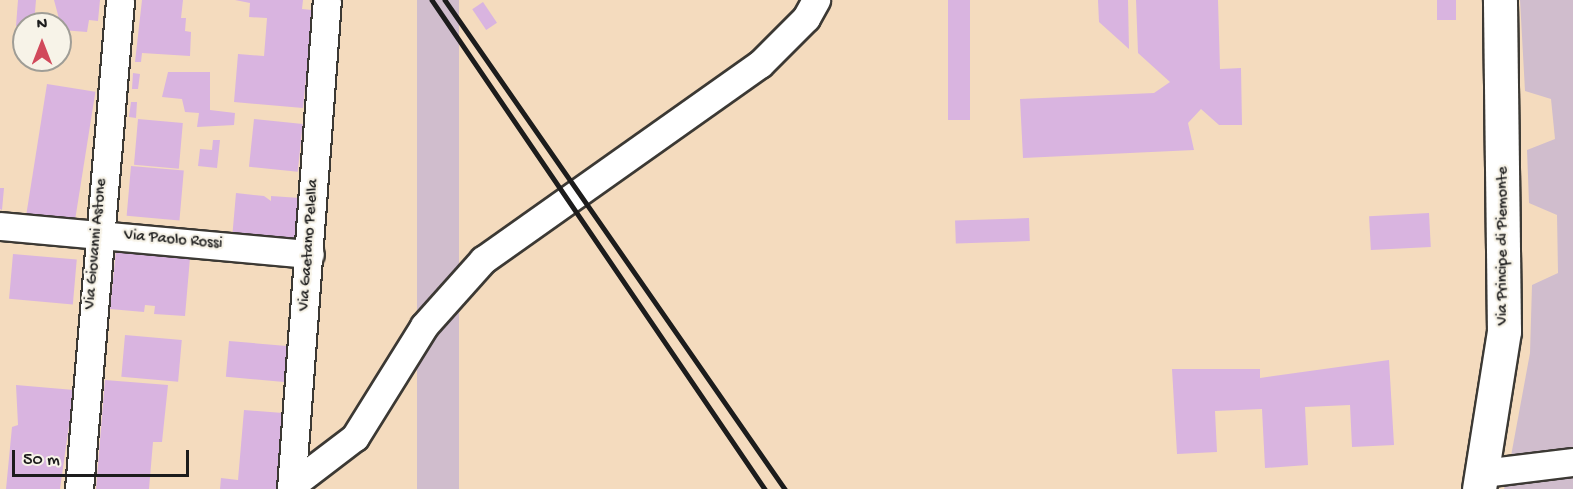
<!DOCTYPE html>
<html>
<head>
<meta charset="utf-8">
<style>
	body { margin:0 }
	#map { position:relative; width:1573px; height:489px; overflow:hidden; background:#f4dbbe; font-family:"Gochi Hand",sans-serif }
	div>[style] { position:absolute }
	.industrial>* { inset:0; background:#d0bdcd; transform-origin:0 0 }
	.building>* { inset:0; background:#d9b4e0; transform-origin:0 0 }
	.roads { filter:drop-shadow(2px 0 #3c3934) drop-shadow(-2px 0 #3c3934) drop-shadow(0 2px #3c3934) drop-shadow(0 -2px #3c3934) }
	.minor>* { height:27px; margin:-13.5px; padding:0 13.5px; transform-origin:13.5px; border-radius:13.5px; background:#fff }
	.secondary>* { height:33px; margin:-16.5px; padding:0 16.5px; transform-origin:16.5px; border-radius:16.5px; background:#fff }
	.rail>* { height:4.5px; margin:-2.25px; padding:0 2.25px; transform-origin:2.25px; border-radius:2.25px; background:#1c1c1c }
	span { translate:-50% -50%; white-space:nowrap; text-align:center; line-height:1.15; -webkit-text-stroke:4.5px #f7f3e8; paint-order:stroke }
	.street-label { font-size:16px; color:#1c1c1c }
	.north { position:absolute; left:12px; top:12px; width:60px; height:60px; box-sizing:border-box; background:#f7f3e8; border:2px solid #9f9d96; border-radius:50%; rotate:0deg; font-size:16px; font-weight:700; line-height:24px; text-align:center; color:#1c1c1c }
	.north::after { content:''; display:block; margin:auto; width:21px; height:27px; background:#d1495b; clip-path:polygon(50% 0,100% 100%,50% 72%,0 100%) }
	.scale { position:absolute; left:12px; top:450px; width:177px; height:27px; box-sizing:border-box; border:3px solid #1c1c1c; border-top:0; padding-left:8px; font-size:18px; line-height:21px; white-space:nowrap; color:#1c1c1c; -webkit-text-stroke:4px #f7f3e8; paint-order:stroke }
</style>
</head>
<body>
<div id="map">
	<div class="industrial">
		<i style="left:417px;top:0;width:42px;height:596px"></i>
		<i style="clip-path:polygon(1520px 0,1573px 0,1573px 449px,1511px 456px,1530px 353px,1532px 285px,1558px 273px,1557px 215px,1529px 203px,1527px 150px,1555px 139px,1551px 99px,1525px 91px)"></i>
		<i style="clip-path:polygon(1573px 473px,1573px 489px,1504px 489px,1506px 482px)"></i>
	</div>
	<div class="building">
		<i style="clip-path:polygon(18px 0,36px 0,34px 24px,16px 26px)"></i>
		<i style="clip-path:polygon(54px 0,100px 0,98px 21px,89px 20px,87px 32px,62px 30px)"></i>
		<i style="clip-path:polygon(142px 0,183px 0,181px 18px,186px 18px,185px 31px,191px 32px,190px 56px,142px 53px,141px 62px,135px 62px)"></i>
		<i style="clip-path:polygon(235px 0,303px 0,302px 9px,322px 11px,318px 60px,308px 59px,303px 108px,234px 102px,238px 54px,264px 56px,267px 18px,249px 17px,250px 3px)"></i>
		<i style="left:948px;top:0;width:22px;height:120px"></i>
		<i style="clip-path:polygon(1098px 0,1128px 0,1129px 49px,1099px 22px)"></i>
		<i style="clip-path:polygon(1136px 0,1218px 0,1220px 69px,1241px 68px,1242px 125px,1219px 125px,1201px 109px,1188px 123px,1194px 150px,1023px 158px,1020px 99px,1154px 93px,1170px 82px,1138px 53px)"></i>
		<i style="left:1437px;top:0;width:19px;height:20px"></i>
		<i style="left:483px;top:2px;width:25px;height:13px;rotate:56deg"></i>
		<i style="clip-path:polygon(168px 72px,210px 72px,210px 110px,235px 113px,234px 125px,197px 127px,199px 113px,185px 112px,182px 99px,162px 97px)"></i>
		<i style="clip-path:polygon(133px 73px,140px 74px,138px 89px,132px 89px)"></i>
		<i style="left:47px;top:84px;width:49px;height:133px;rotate:9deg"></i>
		<i style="clip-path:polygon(131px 102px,137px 102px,136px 118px,129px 117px)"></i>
		<i style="left:138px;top:119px;width:45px;height:46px;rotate:5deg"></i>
		<i style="left:254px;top:119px;width:49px;height:48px;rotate:6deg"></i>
		<i style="clip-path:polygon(213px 140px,220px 140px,217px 168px,198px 166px,200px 149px,212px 150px)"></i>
		<i style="left:131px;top:166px;width:53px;height:50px;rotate:5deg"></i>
		<i style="clip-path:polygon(0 188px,4px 188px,2px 210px,0 209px)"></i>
		<i style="clip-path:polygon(236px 193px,264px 196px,271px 201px,271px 196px,300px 198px,296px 244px,232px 239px)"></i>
		<i style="left:1429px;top:213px;width:34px;height:60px;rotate:87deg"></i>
		<i style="left:1029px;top:218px;width:23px;height:74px;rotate:88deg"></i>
		<i style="clip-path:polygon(116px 251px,190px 258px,185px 316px,154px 314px,155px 306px,145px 305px,144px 312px,110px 309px)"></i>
		<i style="left:13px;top:254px;width:64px;height:45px;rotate:5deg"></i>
		<i style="left:125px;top:335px;width:57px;height:42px;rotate:5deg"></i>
		<i style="left:229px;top:341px;width:61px;height:36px;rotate:5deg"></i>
		<i style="clip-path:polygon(1389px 360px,1394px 445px,1352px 447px,1350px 405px,1305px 407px,1308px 465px,1265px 468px,1262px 409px,1215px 411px,1217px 452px,1177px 454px,1172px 369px,1260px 369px,1260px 378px)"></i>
		<i style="clip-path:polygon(105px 380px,168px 385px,162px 442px,153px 442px,149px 489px,96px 489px)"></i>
		<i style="clip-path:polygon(16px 385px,74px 390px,60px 489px,6px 489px,12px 427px,18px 425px)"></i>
		<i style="clip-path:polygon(244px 410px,283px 413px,277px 489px,220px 489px,221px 478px,238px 480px)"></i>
	</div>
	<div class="roads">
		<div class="minor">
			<i style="left:0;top:226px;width:311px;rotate:5.2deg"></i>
			<i style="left:1483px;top:473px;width:91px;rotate:-7deg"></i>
			<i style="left:292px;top:485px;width:79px;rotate:-37.3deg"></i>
			<i style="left:355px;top:437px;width:131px;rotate:-58.1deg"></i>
			<i style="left:424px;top:326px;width:89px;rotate:-48.2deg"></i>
			<i style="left:483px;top:260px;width:339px;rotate:-35.3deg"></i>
			<i style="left:760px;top:64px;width:65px;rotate:-45deg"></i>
			<i style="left:806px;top:18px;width:21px;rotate:-61deg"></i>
			<i style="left:79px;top:489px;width:491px;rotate:-85.2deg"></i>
			<i style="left:291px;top:489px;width:490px;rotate:-85.8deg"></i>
		</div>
		<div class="secondary">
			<i style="left:1479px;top:489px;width:160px;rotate:-81deg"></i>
			<i style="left:1504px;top:331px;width:331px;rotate:-90.7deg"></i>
		</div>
	</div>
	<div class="rail">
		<i style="left:432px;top:0;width:592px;rotate:55.75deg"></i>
		<i style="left:445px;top:0;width:596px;rotate:55.19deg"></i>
	</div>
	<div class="street-label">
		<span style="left:173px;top:241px;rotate:5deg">Via Paolo Rossi</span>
		<span style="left:97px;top:244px;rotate:-85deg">Via Giovanni Astone</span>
		<span style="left:310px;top:245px;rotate:-86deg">Via Gaetano Pelella</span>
		<span style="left:1504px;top:246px;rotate:-90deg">Via Principe di Piemonte</span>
	</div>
	<div class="north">N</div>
	<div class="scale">50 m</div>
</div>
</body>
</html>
